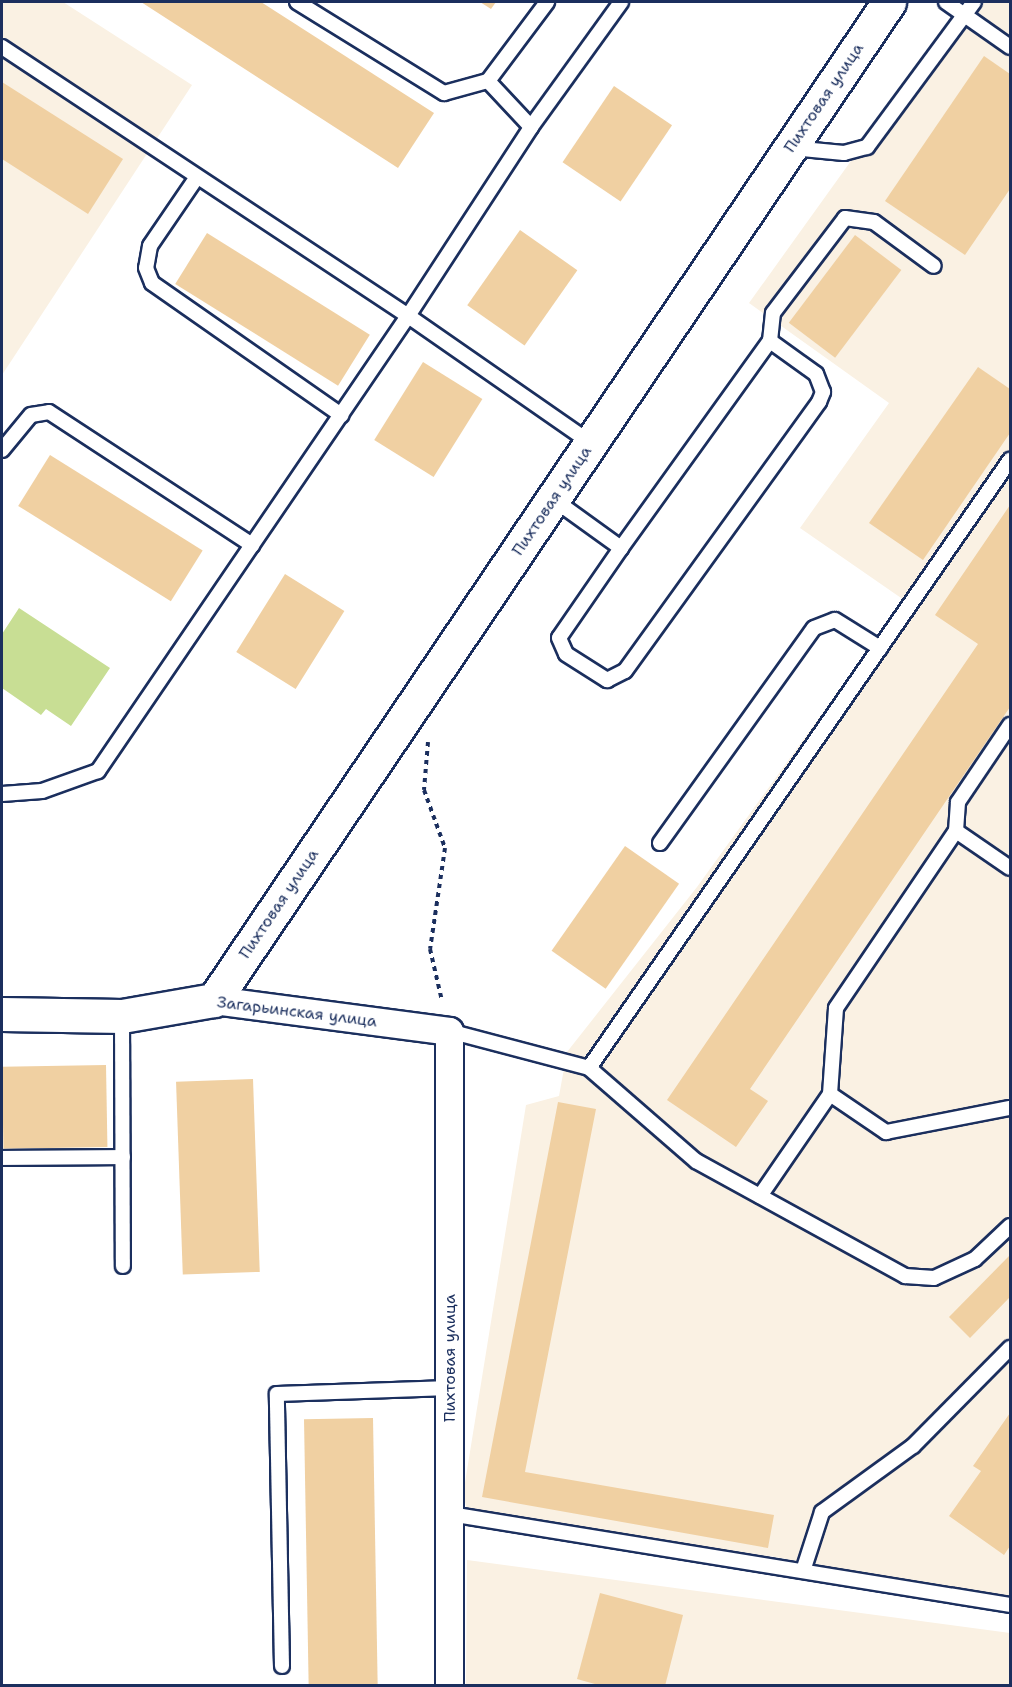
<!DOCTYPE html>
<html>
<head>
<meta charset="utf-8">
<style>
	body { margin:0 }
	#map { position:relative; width:1012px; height:1687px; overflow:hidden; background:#fff; font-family:"Shantell Sans",sans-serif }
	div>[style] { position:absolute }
	.built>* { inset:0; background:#faf1e3 }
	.green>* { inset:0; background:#c8de94 }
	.building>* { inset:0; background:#f0d0a2; transform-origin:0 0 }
	.path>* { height:4px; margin-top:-2px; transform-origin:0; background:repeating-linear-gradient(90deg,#1b2f5e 0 4.5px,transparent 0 9px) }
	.roads { filter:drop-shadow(2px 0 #1b2f5e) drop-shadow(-2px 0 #1b2f5e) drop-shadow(0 2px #1b2f5e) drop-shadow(0 -2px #1b2f5e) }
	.service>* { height:14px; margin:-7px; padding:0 7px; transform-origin:7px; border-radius:7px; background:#fff }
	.minor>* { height:27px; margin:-13.5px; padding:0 13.5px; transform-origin:13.5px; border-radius:13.5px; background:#fff }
	.secondary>* { height:33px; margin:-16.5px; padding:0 16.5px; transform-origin:16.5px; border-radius:16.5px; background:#fff }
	span { translate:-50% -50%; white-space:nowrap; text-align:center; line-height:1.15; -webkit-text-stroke:5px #fff; paint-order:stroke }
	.street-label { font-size:16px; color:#1b2f5e }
	.frame { position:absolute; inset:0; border:3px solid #1b2f5e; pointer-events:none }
</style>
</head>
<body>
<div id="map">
	<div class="built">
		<i style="clip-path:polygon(2px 2px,63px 2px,192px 85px,2px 375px)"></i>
		<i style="clip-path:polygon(965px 2px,1010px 2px,1010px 1600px,770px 1556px,761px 1571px,471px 1523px,463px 1495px,526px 1105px,559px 1096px,567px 1052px,697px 887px,904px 600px,800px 528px,889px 403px,749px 303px)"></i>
		<i style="clip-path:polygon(467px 1560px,1010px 1633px,1010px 1685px,466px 1686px)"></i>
	</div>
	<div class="green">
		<i style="clip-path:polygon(19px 608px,110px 668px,71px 726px,46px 709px,41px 715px,2px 688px,2px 634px)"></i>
	</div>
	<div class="building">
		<i style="clip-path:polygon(141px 2px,261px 2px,434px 113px,398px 168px)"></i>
		<i style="clip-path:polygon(480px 2px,496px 2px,491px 9px)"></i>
		<i style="clip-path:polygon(984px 56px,1010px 74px,1010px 189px,965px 255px,885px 201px)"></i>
		<i style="clip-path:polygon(2px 82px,123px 159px,88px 214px,2px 159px)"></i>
		<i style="left:614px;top:86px;width:70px;height:92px;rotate:34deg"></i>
		<i style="left:520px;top:230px;width:70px;height:92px;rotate:35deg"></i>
		<i style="left:207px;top:233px;width:192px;height:60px;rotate:32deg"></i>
		<i style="left:855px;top:235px;width:58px;height:110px;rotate:37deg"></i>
		<i style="left:423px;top:362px;width:70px;height:92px;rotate:32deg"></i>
		<i style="clip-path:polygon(978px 367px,1010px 389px,1010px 433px,923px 560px,869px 523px)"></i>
		<i style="left:50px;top:455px;width:180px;height:60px;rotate:32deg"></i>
		<i style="clip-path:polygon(1010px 505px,1010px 707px,750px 1089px,768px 1101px,736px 1147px,667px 1100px,978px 644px,935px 615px)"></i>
		<i style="left:285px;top:574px;width:70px;height:92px;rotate:32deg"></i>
		<i style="left:625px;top:846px;width:66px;height:128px;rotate:35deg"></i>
		<i style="left:106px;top:1065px;width:82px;height:104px;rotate:89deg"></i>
		<i style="left:253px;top:1079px;width:193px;height:77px;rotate:88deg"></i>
		<i style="clip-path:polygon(558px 1102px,596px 1109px,525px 1472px,774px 1515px,768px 1548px,482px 1497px)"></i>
		<i style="clip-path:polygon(1010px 1255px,1010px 1297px,970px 1338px,949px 1317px)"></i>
		<i style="clip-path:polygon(1010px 1413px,1010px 1546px,1004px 1555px,949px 1516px,981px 1471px,973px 1466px)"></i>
		<i style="left:373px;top:1418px;width:268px;height:69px;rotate:89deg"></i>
		<i style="clip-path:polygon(600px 1593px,683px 1615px,665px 1686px,602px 1686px,577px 1679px)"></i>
	</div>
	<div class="path">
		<i style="left:428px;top:742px;width:48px;rotate:94.8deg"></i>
		<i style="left:424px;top:790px;width:62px;rotate:70.1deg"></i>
		<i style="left:445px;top:848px;width:102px;rotate:98.4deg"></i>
		<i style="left:430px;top:949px;width:53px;rotate:77deg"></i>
	</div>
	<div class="roads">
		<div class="service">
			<i style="left:297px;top:2px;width:173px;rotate:31.8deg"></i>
			<i style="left:444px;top:93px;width:46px;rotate:-15.3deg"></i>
			<i style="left:488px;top:81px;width:99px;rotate:-53.2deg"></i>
			<i style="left:946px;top:2px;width:78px;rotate:35.1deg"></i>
			<i style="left:2px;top:47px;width:487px;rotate:33.5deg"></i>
			<i style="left:408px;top:316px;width:551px;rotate:124.27deg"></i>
			<i style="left:98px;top:771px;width:59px;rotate:160.3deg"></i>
			<i style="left:42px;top:791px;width:40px;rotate:175.7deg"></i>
			<i style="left:488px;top:81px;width:63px;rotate:46.9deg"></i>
			<i style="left:792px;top:148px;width:52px;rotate:5.5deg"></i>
			<i style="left:844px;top:153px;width:24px;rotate:-15deg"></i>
			<i style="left:867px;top:147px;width:180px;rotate:-53.6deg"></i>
			<i style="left:197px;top:177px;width:83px;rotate:124.3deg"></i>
			<i style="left:150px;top:246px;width:22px;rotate:100deg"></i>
			<i style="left:146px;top:268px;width:16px;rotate:68deg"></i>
			<i style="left:152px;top:283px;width:231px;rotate:34.9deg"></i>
			<i style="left:591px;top:443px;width:223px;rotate:-145.2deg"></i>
			<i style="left:408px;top:316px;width:225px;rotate:-56.9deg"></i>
			<i style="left:531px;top:127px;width:154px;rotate:-54.2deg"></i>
			<i style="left:2px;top:450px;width:45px;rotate:-50.4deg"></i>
			<i style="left:31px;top:415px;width:18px;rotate:-9deg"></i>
			<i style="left:49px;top:412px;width:243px;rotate:33.2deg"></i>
			<i style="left:553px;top:499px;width:84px;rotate:35.8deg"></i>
			<i style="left:621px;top:548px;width:255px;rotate:-54.3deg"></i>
			<i style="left:770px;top:341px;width:28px;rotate:-84deg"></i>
			<i style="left:773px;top:313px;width:119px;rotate:-52.8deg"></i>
			<i style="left:845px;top:218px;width:29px;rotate:8deg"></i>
			<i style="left:874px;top:222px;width:74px;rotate:36.3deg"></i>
			<i style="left:621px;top:548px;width:109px;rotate:124.6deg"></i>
			<i style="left:559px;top:638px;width:17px;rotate:66deg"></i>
			<i style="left:566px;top:654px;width:49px;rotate:32.4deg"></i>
			<i style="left:607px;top:680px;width:20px;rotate:-27deg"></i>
			<i style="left:625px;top:671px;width:332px;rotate:-54.2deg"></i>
			<i style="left:819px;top:402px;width:11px;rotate:-68deg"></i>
			<i style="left:823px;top:392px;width:19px;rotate:-111deg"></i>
			<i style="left:816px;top:374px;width:57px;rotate:-144.3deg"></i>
			<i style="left:956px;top:831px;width:65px;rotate:34.4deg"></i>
			<i style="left:660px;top:843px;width:264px;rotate:-54.4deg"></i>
			<i style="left:814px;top:628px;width:22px;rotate:-21deg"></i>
			<i style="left:835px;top:620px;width:53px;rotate:31.9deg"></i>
			<i style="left:122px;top:1016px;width:250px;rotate:89.8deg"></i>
			<i style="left:449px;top:1031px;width:145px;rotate:14.8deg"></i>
			<i style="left:589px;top:1068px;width:740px;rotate:-55.3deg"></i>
			<i style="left:589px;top:1068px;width:142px;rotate:41deg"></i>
			<i style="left:696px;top:1161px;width:239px;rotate:28.8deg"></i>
			<i style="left:905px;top:1276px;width:29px;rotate:4deg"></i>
			<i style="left:934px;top:1278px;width:45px;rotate:-24.9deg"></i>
			<i style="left:975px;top:1259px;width:48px;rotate:-43.3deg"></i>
			<i style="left:830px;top:1094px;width:68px;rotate:34.2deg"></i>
			<i style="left:886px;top:1132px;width:126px;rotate:-11deg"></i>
			<i style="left:2px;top:1158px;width:121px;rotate:-0.5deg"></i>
			<i style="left:760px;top:1196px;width:124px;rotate:-55.5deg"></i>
			<i style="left:830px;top:1094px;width:86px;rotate:-86deg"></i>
			<i style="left:836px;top:1008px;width:214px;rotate:-55.9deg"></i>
			<i style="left:956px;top:831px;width:29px;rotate:-86deg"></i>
			<i style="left:958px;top:802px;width:93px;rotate:-56deg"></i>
			<i style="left:450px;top:1514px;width:567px;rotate:9.23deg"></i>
			<i style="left:803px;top:1571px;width:62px;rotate:-72.1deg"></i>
			<i style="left:822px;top:1512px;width:112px;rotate:-36deg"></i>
			<i style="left:913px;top:1446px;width:138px;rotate:-45.3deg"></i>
			<i style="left:282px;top:1666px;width:272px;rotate:-91.1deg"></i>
			<i style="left:277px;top:1394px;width:173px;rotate:-2deg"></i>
		</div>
		<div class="minor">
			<i style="left:214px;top:1000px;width:237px;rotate:7.5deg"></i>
			<i style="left:449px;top:1031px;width:655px;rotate:90deg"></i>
		</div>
		<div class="secondary">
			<i style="left:2px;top:1014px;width:120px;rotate:1deg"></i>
			<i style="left:122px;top:1016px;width:93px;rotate:-9.9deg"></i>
			<i style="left:214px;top:1000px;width:1205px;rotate:-55.93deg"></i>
		</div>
	</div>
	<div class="street-label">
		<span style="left:824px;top:98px;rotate:-56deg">Пихтовая улица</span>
		<span style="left:552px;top:501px;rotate:-56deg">Пихтовая улица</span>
		<span style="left:279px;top:904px;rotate:-56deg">Пихтовая улица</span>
		<span style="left:297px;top:1012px;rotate:7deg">Загарьинская улица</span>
		<span style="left:450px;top:1358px;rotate:-90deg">Пихтовая улица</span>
	</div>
	<div class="frame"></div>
</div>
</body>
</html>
